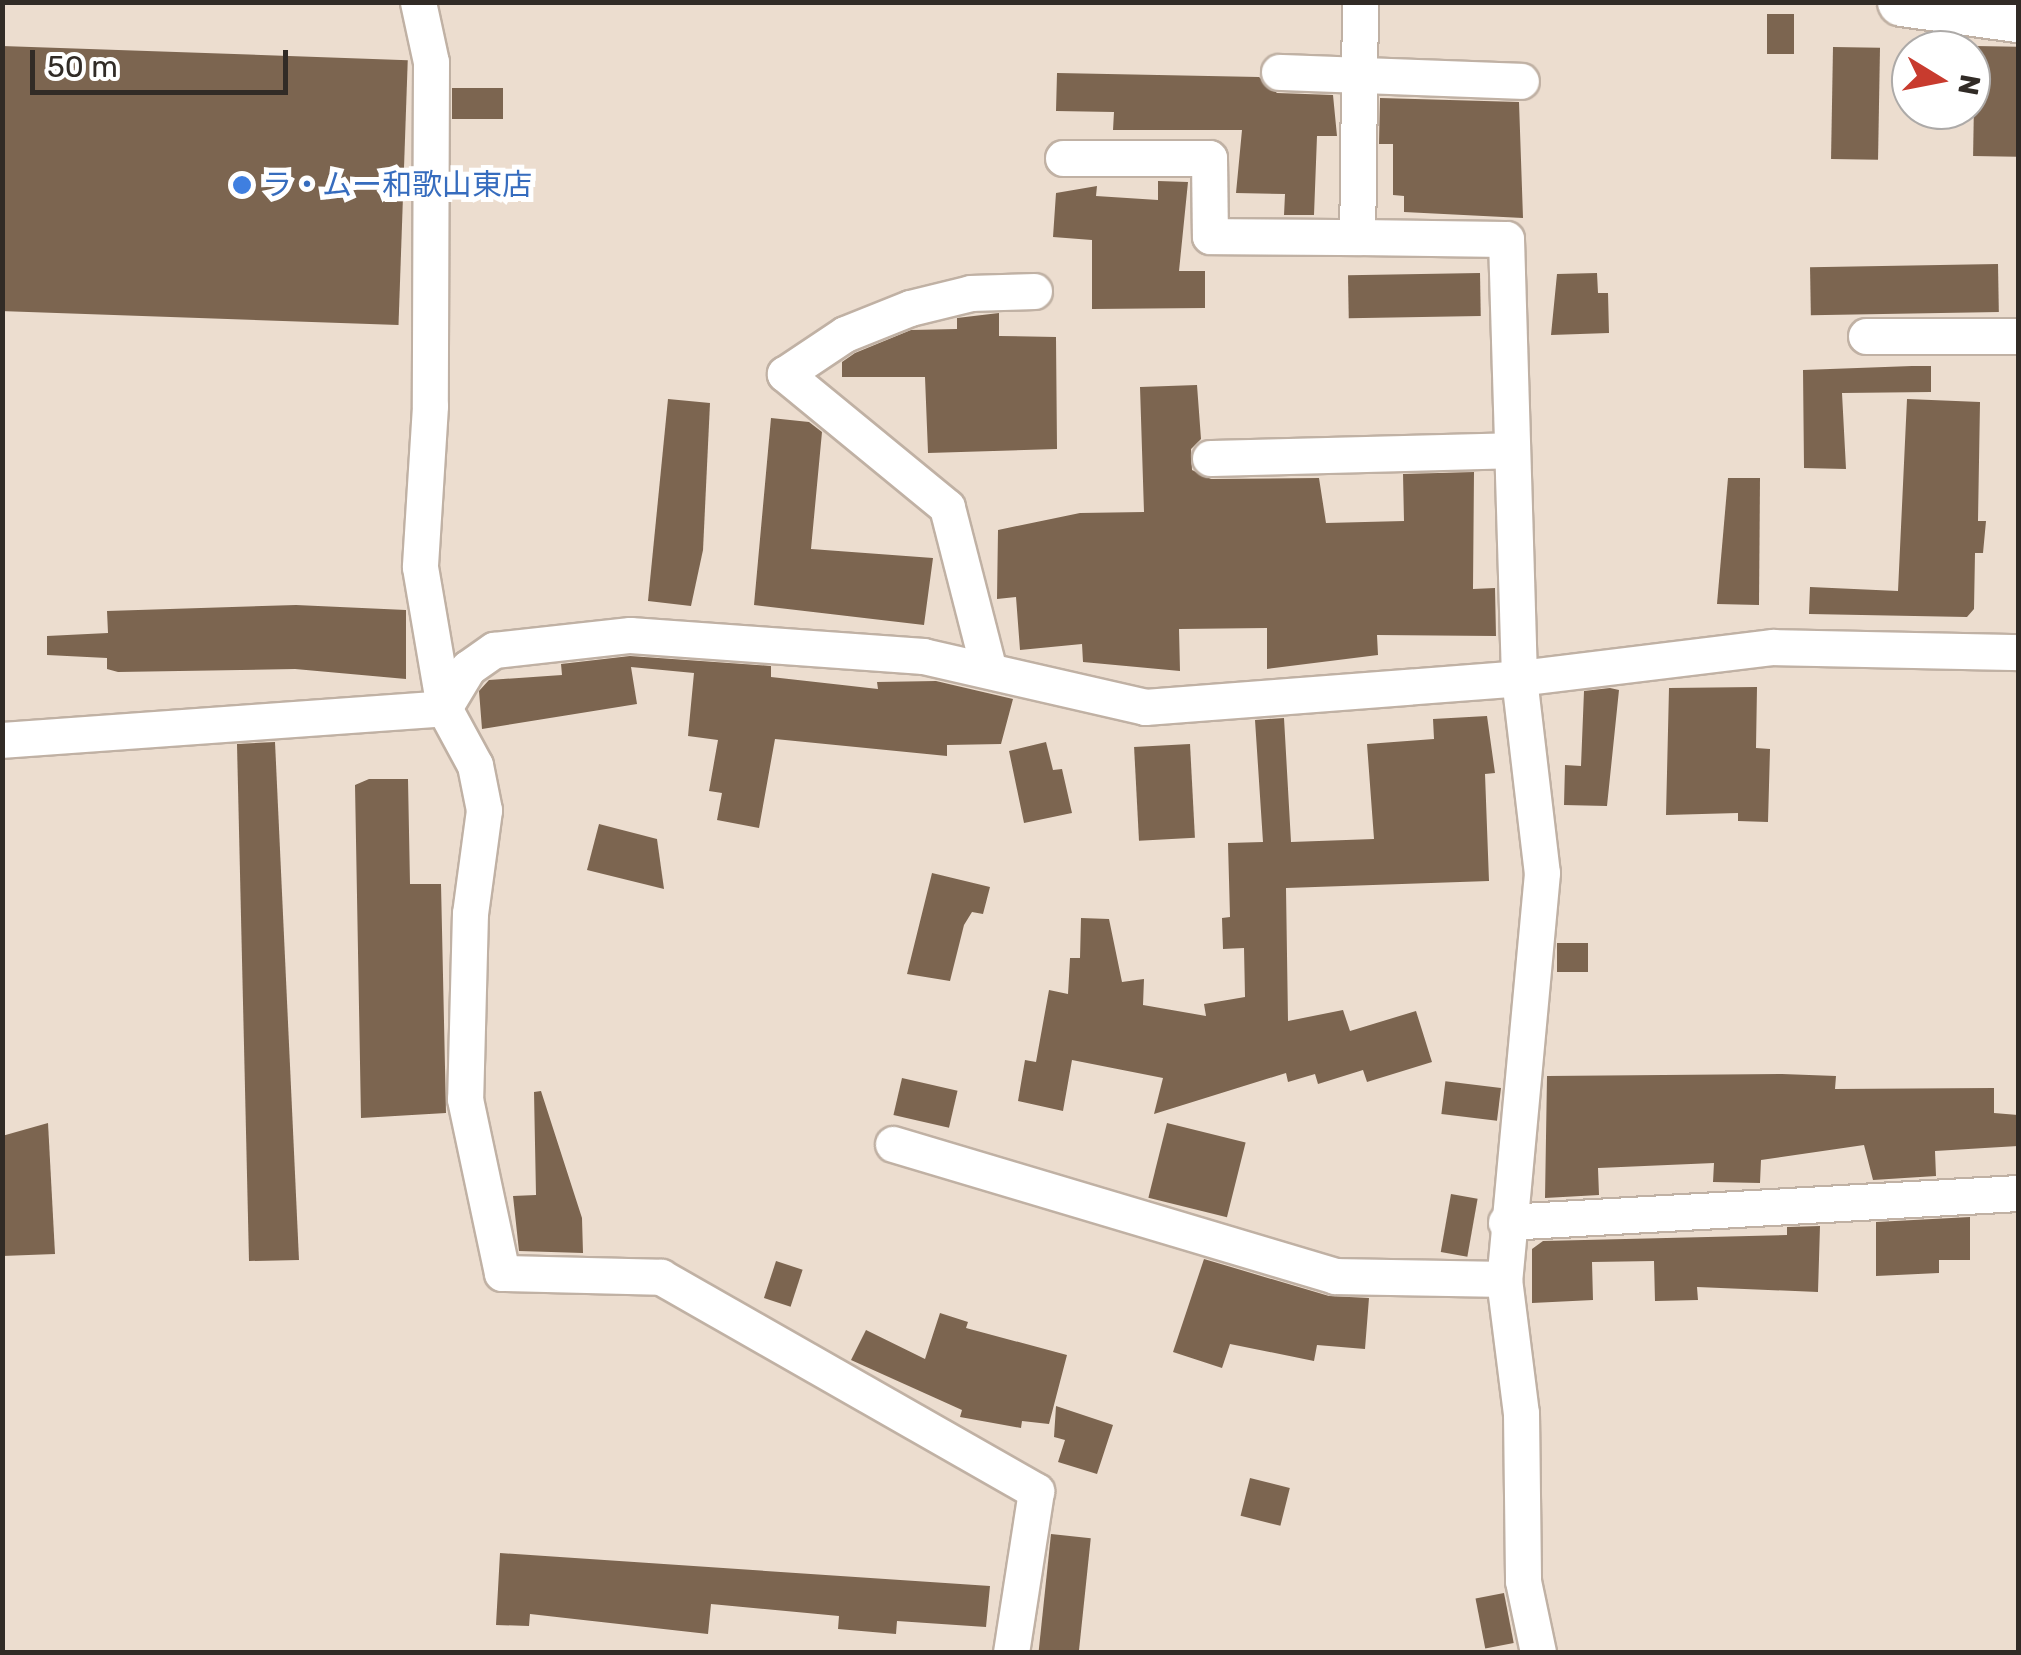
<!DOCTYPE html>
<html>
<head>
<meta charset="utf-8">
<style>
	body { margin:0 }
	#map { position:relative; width:2021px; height:1655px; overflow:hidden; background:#ecddcf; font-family:Rubik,"Noto Sans JP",sans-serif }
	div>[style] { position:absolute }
	.building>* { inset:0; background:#7c6550; transform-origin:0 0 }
	.roads { filter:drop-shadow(2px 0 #c0b1a4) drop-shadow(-2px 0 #c0b1a4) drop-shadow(0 2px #c0b1a4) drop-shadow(0 -2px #c0b1a4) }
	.street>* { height:35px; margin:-17.5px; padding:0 17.5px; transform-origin:17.5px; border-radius:17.5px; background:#fff }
	.secondary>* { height:48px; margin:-24px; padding:0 24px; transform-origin:24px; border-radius:24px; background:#fff }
	.dots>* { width:28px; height:28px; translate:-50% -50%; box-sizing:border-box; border:5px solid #fff; border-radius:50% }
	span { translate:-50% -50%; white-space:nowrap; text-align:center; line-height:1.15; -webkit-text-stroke:10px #fff; paint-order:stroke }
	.shop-label { font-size:30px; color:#366cbe }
	.left { translate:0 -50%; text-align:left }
	.frame { position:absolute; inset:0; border:5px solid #312b26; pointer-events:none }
	.north { position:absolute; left:1891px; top:30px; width:100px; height:100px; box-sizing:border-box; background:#fff; border:2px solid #adaaa8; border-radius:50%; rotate:100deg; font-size:28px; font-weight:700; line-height:40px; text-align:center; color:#312b26 }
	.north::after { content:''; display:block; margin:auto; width:35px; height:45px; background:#c83b2e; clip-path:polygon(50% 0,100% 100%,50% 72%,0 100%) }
	.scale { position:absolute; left:30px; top:50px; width:258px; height:45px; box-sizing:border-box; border:5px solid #312b26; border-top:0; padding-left:12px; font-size:30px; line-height:35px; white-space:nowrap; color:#312b26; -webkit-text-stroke:8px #fff; paint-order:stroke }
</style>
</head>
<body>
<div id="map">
	<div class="building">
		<i style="left:1767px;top:14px;width:27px;height:40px"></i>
		<i style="left:2px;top:46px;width:406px;height:265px;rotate:2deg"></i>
		<i style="left:1975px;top:46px;width:43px;height:110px;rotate:1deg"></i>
		<i style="left:1833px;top:47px;width:47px;height:112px;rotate:1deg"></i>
		<i style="clip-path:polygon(1057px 73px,1259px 77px,1277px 93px,1333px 95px,1337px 136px,1317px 136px,1314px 215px,1284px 215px,1285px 194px,1236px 193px,1242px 130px,1113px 130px,1114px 112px,1056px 111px)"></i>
		<i style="left:452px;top:88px;width:51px;height:31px"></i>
		<i style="clip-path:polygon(1380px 98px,1519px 102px,1523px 218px,1404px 212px,1404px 196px,1393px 195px,1393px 144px,1379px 144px)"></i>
		<i style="clip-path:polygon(1158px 181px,1188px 182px,1179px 271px,1205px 271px,1205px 308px,1092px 309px,1092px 240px,1053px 237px,1056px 193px,1097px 186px,1096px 196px,1158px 200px)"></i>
		<i style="left:1998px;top:264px;width:48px;height:188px;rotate:89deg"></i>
		<i style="left:1480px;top:273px;width:43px;height:132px;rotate:89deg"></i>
		<i style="clip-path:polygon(1597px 273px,1598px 293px,1608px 293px,1609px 333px,1551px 335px,1557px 274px)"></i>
		<i style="clip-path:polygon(999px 313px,999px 336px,1056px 337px,1057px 449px,928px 453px,925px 377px,842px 377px,842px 362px,855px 353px,911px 330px,957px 329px,957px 318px)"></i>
		<i style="clip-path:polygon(1912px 366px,1931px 366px,1931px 392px,1842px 393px,1846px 469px,1804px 468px,1803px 370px)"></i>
		<i style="clip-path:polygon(1197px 385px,1201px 439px,1191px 449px,1192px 470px,1211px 479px,1319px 478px,1326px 523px,1404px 521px,1403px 474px,1474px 472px,1473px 589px,1495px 588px,1496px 636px,1377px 635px,1378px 655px,1267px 669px,1267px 628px,1179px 629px,1180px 671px,1083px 662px,1082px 644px,1020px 650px,1016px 597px,997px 599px,998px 530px,1080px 513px,1144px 512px,1140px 387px)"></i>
		<i style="clip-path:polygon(668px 399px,710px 403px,703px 550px,691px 606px,648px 601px)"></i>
		<i style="clip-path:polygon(1907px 399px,1980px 402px,1978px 521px,1986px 521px,1983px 553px,1975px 553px,1974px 609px,1967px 617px,1809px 614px,1810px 587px,1898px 591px)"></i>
		<i style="clip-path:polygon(771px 418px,809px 422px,822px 432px,811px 549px,933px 558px,924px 625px,754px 605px)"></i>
		<i style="clip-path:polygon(1728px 478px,1760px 478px,1759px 605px,1717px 604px)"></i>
		<i style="clip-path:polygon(296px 605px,406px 610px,406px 679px,295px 669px,118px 672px,107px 669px,107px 658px,47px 655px,47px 636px,108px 633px,107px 611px)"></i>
		<i style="clip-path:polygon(630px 656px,771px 666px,771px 677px,878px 689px,877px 682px,936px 681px,1013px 699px,1001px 744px,947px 745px,947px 756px,775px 739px,759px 828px,717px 820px,722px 793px,709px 791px,718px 740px,688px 736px,694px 673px,631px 667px,637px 704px,482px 729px,479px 691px,489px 680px,562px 675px,561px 664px)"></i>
		<i style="clip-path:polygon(1757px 687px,1756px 748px,1770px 749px,1768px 822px,1738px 821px,1738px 813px,1666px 815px,1669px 688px)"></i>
		<i style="clip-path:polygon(1610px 688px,1619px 690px,1607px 806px,1564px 805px,1565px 765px,1581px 766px,1584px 691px)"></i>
		<i style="clip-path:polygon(1487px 716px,1495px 773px,1485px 774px,1489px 881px,1286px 888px,1288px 1021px,1343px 1010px,1350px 1031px,1416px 1011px,1432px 1062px,1367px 1082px,1363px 1070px,1318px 1084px,1315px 1074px,1288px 1082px,1286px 1073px,1154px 1114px,1163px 1078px,1072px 1060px,1063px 1111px,1018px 1101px,1025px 1060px,1036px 1062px,1049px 990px,1068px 994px,1070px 958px,1080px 958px,1081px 918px,1109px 919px,1122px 982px,1144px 979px,1143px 1005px,1206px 1016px,1204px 1004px,1245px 997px,1244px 948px,1223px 949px,1222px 918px,1230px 917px,1228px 843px,1263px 842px,1255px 720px,1284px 718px,1291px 842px,1374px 839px,1367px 744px,1434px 739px,1433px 719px)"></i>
		<i style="clip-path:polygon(275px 742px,299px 1260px,249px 1261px,237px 744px)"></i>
		<i style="clip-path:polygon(1046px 742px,1053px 770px,1062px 769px,1072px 813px,1024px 823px,1009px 751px)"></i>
		<i style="left:1190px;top:744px;width:94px;height:56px;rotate:87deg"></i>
		<i style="clip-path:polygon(369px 779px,408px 779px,410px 884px,441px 884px,446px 1113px,361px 1118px,355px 785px)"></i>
		<i style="clip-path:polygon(599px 824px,657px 839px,664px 889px,587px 870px)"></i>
		<i style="clip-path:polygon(932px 873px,990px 887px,983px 914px,972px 912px,964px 925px,950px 981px,907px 974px)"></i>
		<i style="left:1588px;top:943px;width:29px;height:31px;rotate:90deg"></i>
		<i style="clip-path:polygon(1782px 1074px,1836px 1076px,1835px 1089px,1994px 1088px,1994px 1113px,2018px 1115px,2018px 1146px,1935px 1151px,1936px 1176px,1873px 1180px,1864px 1145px,1761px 1160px,1760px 1183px,1713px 1182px,1714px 1163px,1598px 1168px,1599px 1195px,1545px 1198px,1547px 1076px)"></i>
		<i style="left:902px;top:1078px;width:57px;height:38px;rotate:13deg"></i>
		<i style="left:1501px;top:1088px;width:33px;height:56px;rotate:97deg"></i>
		<i style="clip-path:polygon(541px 1091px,582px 1218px,583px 1253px,519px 1251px,513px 1196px,536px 1195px,534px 1092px)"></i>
		<i style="clip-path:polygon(48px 1123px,55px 1254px,2px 1256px,2px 1136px)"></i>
		<i style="left:1167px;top:1123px;width:81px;height:77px;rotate:14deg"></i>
		<i style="left:1451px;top:1194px;width:27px;height:59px;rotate:10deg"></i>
		<i style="clip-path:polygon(1970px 1217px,1970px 1260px,1939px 1260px,1939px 1273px,1876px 1276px,1876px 1222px)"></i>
		<i style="clip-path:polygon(1820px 1226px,1818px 1292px,1697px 1287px,1698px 1300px,1655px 1301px,1654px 1261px,1592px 1262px,1593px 1300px,1532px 1303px,1532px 1249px,1543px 1241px,1787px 1235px,1787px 1227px)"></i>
		<i style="clip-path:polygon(1204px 1259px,1329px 1296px,1369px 1298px,1365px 1349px,1317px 1345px,1314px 1361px,1230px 1344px,1222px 1368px,1173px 1352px)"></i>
		<i style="left:776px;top:1261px;width:28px;height:39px;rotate:18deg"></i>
		<i style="clip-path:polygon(940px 1313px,968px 1322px,966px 1328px,1067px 1355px,1049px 1424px,1022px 1421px,1021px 1428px,960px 1417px,962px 1410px,851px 1360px,866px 1330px,925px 1359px)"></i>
		<i style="clip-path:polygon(1056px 1406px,1113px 1425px,1097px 1474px,1058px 1462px,1065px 1440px,1054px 1437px)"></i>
		<i style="left:1250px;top:1478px;width:41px;height:39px;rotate:14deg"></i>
		<i style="left:1051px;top:1534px;width:40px;height:119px;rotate:6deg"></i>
		<i style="clip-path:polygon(500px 1553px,990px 1586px,986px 1627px,897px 1621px,896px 1634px,838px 1629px,839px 1616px,711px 1604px,708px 1634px,530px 1614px,529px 1626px,496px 1625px)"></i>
		<i style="left:1504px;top:1593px;width:51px;height:29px;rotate:79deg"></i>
	</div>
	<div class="roads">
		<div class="street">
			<i style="left:418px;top:2px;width:61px;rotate:77.8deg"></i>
			<i style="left:431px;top:62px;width:344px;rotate:90.2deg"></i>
			<i style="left:430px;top:406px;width:161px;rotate:93.6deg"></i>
			<i style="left:420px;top:567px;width:143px;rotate:80.3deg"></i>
			<i style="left:444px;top:708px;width:65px;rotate:61.5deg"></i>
			<i style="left:475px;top:765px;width:46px;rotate:78.7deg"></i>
			<i style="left:484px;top:810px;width:104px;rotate:97.7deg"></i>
			<i style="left:470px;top:913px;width:186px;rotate:91.5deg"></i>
			<i style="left:465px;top:1099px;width:178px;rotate:78deg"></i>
			<i style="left:502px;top:1273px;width:159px;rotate:1.4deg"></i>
			<i style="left:661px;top:1277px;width:432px;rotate:29.7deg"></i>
			<i style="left:1036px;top:1491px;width:163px;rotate:98.8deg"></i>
			<i style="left:1360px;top:2px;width:235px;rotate:90.7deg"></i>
			<i style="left:1357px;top:237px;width:149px;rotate:0.8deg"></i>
			<i style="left:1506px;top:239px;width:439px;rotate:88.3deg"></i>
			<i style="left:1519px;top:678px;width:196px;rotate:83.3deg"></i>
			<i style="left:1542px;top:873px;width:408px;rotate:95.3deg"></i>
			<i style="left:1504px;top:1279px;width:135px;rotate:82.8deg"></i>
			<i style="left:1521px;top:1413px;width:168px;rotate:89.3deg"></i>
			<i style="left:1523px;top:1581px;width:73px;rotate:78.1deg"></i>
			<i style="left:1279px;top:72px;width:242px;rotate:2.1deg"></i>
			<i style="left:1063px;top:158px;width:146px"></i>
			<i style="left:1209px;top:158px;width:78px;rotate:89.3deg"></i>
			<i style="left:1210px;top:236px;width:147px;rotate:0.4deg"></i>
			<i style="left:1866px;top:336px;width:152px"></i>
			<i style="left:1210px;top:458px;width:302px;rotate:-1.5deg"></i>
			<i style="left:988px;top:667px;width:165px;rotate:-104.4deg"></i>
			<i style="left:947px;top:507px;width:210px;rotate:-140.6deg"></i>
			<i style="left:785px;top:374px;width:72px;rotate:-33.7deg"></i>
			<i style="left:845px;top:334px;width:70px;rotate:-21.8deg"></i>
			<i style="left:910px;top:308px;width:63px;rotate:-13.8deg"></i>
			<i style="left:971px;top:293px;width:63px;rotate:-1.8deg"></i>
			<i style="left:444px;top:708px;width:47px;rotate:-59deg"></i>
			<i style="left:468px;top:668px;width:32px;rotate:-35deg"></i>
			<i style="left:494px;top:650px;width:137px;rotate:-6.3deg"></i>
			<i style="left:630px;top:635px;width:294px;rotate:4.1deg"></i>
			<i style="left:923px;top:656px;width:228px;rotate:12.9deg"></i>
			<i style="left:1145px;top:707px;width:375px;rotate:-4.4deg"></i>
			<i style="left:1519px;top:678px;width:256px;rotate:-7deg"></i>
			<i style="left:1773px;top:647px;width:245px;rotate:1.2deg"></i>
			<i style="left:2px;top:740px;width:443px;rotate:-4.1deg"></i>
			<i style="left:893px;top:1144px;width:461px;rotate:16.6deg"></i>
			<i style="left:1335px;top:1276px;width:169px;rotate:1deg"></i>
			<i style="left:1506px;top:1222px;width:513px;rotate:-3.24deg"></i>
		</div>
		<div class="secondary">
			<i style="left:1902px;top:2px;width:117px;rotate:7.9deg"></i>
		</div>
	</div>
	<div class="dots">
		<i style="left:242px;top:185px;background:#3f7fe0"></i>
	</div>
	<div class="shop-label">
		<span class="left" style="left:262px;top:185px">ラ・ムー和歌山東店</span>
	</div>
	<div class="frame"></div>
	<div class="north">N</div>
	<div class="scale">50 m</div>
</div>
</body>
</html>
